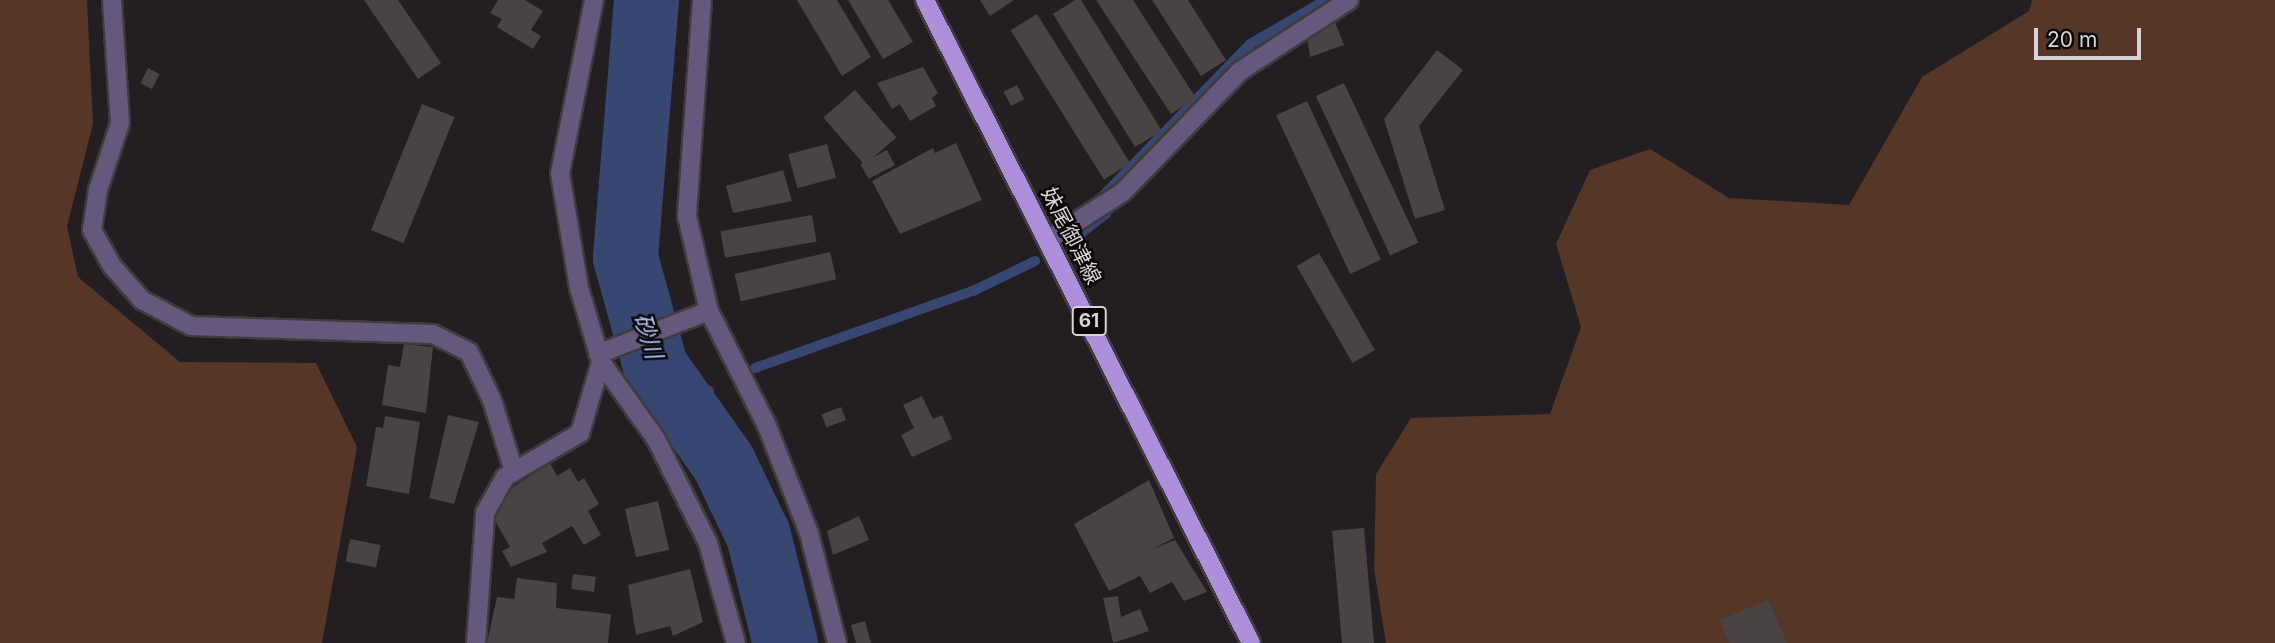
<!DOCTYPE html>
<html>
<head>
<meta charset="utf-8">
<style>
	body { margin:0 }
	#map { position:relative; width:2275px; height:643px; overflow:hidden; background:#231e21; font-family:Inter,"Noto Sans JP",sans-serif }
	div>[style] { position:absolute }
	.green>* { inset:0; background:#553627 }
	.stream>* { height:10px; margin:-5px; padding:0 5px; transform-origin:5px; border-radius:5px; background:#374771 }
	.river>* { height:65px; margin:-32.5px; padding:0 32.5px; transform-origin:32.5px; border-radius:32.5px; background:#374771 }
	.building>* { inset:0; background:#4a4343; transform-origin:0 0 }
	.roads { filter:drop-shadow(2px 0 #403b3e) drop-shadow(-2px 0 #403b3e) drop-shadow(0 2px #403b3e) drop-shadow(0 -2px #403b3e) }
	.minor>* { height:18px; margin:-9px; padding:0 9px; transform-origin:9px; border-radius:9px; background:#66577c }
	.major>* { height:18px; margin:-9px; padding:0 9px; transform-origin:9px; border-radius:9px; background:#ad8eda }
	span { translate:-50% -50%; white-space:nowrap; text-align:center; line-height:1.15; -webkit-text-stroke:5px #0b080a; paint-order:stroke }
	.shield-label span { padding:2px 5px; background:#0b080a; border:2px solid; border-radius:5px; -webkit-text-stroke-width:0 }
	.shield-label { font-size:19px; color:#d7d3d6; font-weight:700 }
	.street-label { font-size:21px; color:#d7d3d6 }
	.water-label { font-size:23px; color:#aec4fc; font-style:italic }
	.scale { position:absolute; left:2034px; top:28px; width:107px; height:32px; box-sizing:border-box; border:4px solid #d7d3d6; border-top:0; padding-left:9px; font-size:21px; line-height:24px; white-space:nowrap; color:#d7d3d6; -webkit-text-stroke:5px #0b080a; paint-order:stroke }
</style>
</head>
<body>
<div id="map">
	<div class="green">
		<i style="clip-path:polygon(0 0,87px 0,93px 124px,67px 226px,78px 277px,180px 362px,316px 363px,357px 447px,322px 643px,0 643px)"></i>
		<i style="clip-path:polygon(2032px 0,2275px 0,2275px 643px,1386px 643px,1374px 569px,1376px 474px,1411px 418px,1550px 414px,1581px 327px,1556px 244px,1590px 170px,1650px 149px,1729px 198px,1849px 205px,1922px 77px,2029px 11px)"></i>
	</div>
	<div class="stream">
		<i style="left:1098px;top:201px;width:219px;rotate:-45.9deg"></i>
		<i style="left:1250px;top:44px;width:88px;rotate:-30.1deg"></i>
		<i style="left:1080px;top:234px;width:33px;rotate:-38deg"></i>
		<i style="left:755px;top:368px;width:231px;rotate:-19.5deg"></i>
		<i style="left:973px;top:291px;width:69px;rotate:-25.8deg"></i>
		<i style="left:682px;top:404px;width:30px;rotate:-26deg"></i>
	</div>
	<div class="river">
		<i style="left:646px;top:0;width:258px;rotate:94.7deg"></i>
		<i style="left:625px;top:257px;width:113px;rotate:74.6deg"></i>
		<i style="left:655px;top:366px;width:118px;rotate:54.7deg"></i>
		<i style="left:723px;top:462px;width:81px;rotate:64.4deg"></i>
		<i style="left:758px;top:535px;width:111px;rotate:76deg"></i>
	</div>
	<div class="building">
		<i style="clip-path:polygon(364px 0,398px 0,441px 63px,418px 79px)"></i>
		<i style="clip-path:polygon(498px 0,525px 0,543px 11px,531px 30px,541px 36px,533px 49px,497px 27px,502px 19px,490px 13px)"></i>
		<i style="clip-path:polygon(797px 0,837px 0,871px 57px,842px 76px)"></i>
		<i style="clip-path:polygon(848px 0,888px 0,913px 42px,883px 59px)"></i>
		<i style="clip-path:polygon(980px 0,1014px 0,990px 16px)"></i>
		<i style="clip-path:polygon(1075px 0,1081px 0,1162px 131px,1135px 147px,1053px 14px)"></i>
		<i style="clip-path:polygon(1096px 0,1133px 0,1196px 98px,1171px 114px)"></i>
		<i style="clip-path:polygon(1152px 0,1188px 0,1226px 60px,1201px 76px)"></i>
		<i style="left:1037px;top:14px;width:176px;height:31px;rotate:58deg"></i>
		<i style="clip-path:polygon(1335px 22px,1344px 45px,1310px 57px,1307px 35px)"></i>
		<i style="clip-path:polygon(1437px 50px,1463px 70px,1419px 126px,1445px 210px,1415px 219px,1384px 119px)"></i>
		<i style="clip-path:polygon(923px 67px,938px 93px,932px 98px,936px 106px,910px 121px,900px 104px,892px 109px,877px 83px)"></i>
		<i style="left:148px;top:68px;width:13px;height:17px;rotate:27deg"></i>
		<i style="left:1344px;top:83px;width:176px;height:31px;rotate:65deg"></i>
		<i style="left:1017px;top:85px;width:16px;height:15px;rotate:63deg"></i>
		<i style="left:855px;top:90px;width:63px;height:42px;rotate:49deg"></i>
		<i style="left:1307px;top:101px;width:175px;height:34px;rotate:65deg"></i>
		<i style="left:422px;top:104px;width:35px;height:136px;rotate:22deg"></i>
		<i style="clip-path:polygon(956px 143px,982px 200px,900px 234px,872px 181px,933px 148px,935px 153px)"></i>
		<i style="left:827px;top:144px;width:35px;height:40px;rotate:75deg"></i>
		<i style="left:887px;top:150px;width:17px;height:30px;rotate:62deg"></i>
		<i style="clip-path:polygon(783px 170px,792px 201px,733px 213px,726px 186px)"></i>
		<i style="left:812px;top:215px;width:27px;height:93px;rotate:80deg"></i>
		<i style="left:830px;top:252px;width:28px;height:98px;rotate:77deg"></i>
		<i style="left:1319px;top:253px;width:112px;height:26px;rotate:60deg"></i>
		<i style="clip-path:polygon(404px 344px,433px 347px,426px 413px,382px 405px,388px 365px,400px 367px)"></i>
		<i style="clip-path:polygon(922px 396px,933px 419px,942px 415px,952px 439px,912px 457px,901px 435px,914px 428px,903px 405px)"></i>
		<i style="left:841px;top:407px;width:14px;height:21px;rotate:69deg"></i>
		<i style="clip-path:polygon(448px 415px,479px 422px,454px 504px,429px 498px)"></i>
		<i style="clip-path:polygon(385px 416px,420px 422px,409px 494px,366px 486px,376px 427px,383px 428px)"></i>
		<i style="clip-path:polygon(550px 463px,557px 476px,570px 468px,578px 482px,584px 478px,599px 504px,588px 511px,601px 535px,584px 545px,572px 526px,542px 543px,547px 552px,511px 567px,502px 551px,510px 547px,494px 519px,501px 495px)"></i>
		<i style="clip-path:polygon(1149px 480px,1174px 538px,1153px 549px,1175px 540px,1207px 592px,1184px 601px,1172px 582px,1150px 593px,1140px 576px,1109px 591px,1074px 524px)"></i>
		<i style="left:658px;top:501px;width:50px;height:34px;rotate:77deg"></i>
		<i style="clip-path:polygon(859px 516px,869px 540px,833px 555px,827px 531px)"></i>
		<i style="left:1364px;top:528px;width:116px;height:32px;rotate:85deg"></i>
		<i style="left:350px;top:539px;width:31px;height:23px;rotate:11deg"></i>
		<i style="clip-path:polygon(690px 569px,703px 622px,673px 636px,670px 626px,636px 635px,628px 585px)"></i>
		<i style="left:573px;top:574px;width:23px;height:15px;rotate:7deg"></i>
		<i style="clip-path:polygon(517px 578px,557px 583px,556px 608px,611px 614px,608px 643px,487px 643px,497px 597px,514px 599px)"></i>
		<i style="clip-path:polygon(1118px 596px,1121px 617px,1140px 609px,1149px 631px,1113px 643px,1103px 598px)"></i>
		<i style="clip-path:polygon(1768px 600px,1787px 643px,1729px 643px,1719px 620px)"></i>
		<i style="clip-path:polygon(865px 621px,871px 643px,856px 643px,851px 625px)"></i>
	</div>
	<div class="roads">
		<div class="minor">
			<i style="left:112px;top:0;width:123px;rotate:86.3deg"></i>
			<i style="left:120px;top:123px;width:71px;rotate:108.2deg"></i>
			<i style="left:98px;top:190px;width:40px;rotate:98.5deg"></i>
			<i style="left:92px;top:230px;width:41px;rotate:60.9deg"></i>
			<i style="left:112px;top:266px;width:45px;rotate:48.6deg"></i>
			<i style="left:142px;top:300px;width:55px;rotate:28deg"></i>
			<i style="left:191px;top:326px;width:242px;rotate:1.9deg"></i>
			<i style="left:433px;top:334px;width:40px;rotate:26.6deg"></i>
			<i style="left:469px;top:352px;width:53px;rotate:64.4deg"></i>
			<i style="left:492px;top:400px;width:75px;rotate:73deg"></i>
			<i style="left:594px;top:0;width:176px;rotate:101.1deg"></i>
			<i style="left:560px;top:173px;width:117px;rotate:80.6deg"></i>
			<i style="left:579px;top:288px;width:77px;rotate:73.4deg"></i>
			<i style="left:601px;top:362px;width:95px;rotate:54.5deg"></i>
			<i style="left:656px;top:439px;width:116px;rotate:63.4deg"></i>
			<i style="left:708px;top:543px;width:104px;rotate:74.4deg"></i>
			<i style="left:702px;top:0;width:217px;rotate:94deg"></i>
			<i style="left:687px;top:216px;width:98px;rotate:77deg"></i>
			<i style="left:709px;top:311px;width:129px;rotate:63.2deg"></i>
			<i style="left:767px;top:426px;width:115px;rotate:68.6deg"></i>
			<i style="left:809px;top:533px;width:114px;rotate:75.7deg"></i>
			<i style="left:1048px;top:240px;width:89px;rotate:-32.6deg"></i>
			<i style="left:1123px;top:192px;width:168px;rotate:-46deg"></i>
			<i style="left:1240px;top:71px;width:130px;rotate:-33.1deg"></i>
			<i style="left:598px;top:354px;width:119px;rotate:-21.2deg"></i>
			<i style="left:476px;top:643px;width:130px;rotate:-86deg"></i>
			<i style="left:485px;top:513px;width:41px;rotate:-60.9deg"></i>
			<i style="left:505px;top:477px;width:87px;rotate:-30.4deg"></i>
			<i style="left:580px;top:433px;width:74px;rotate:-73.5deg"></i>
		</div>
		<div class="major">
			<i style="left:925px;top:0;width:721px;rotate:63.12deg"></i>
		</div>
	</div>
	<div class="shield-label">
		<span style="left:1089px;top:321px">61</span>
	</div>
	<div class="street-label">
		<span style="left:1071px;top:236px;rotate:63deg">妹尾御津線</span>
	</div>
	<div class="water-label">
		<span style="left:648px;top:336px;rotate:73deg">砂川</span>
	</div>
	<div class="scale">20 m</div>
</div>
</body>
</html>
